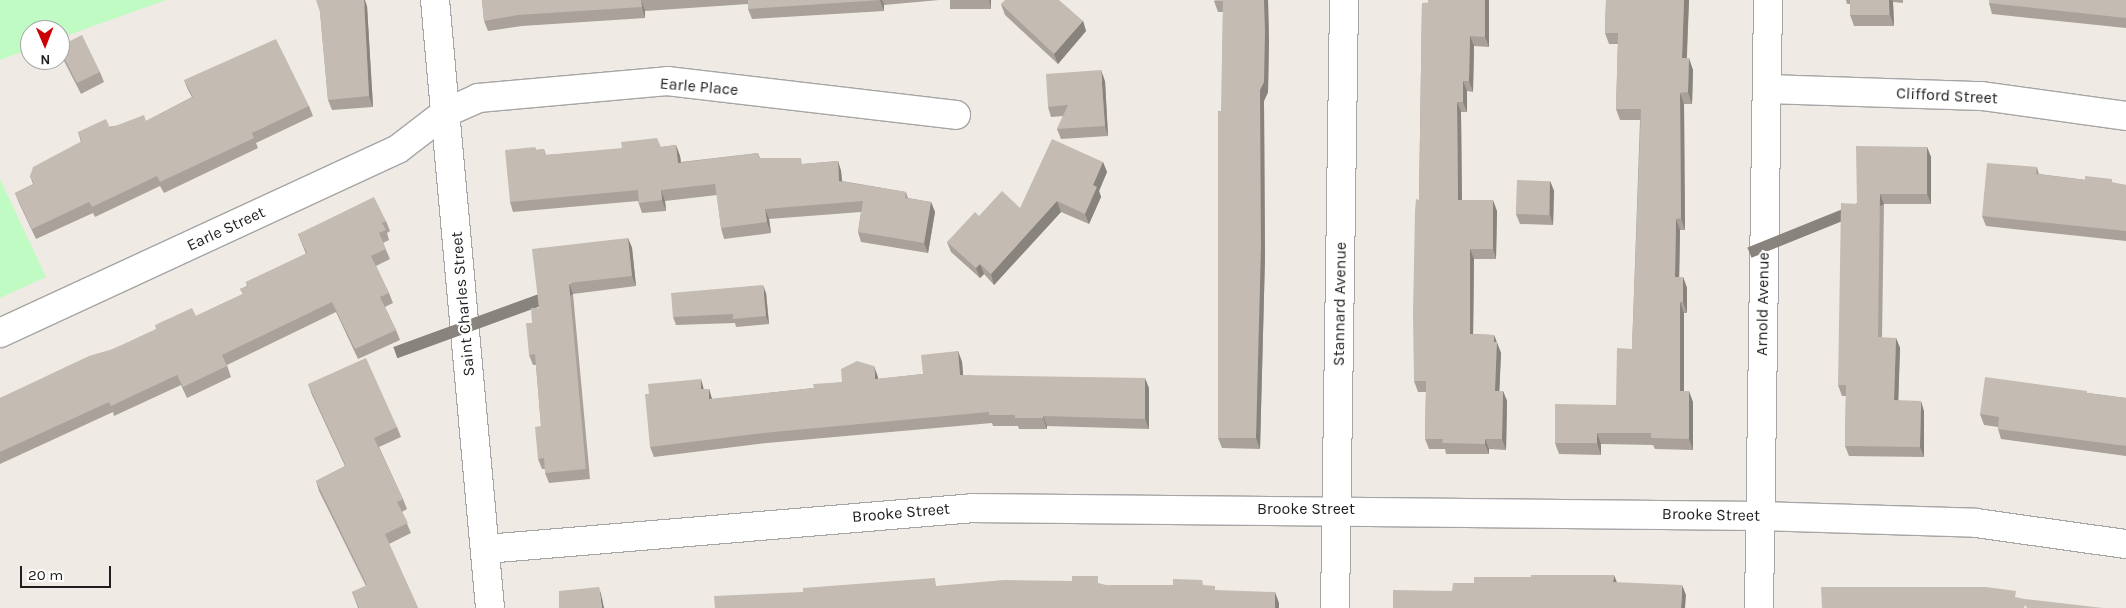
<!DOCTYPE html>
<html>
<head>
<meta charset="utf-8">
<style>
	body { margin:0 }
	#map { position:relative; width:2126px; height:608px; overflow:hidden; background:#efebe4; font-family:Karla,sans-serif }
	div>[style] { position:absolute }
	.park>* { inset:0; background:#bffbc3 }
	.roads { filter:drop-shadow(1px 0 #a5a5a5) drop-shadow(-1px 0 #a5a5a5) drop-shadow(0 1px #a5a5a5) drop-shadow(0 -1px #a5a5a5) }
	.street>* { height:28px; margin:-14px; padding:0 14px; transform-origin:14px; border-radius:14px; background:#fff }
	.wall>* { inset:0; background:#a9a19a; transform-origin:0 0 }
	.shaded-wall>* { inset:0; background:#89837d; transform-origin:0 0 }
	.building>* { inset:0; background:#c4bbb3; transform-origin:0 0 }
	span { translate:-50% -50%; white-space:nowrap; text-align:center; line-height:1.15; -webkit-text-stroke:4px #fff; paint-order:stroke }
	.street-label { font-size:16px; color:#1e1e1e }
	.north { position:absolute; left:20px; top:20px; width:50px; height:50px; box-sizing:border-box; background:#fff; border:1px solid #a5a5a5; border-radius:50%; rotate:179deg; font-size:14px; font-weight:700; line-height:20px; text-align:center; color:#1e1e1e }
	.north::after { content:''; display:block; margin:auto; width:18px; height:22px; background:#cc0003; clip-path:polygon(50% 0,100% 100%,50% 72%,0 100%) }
	.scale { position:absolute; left:20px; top:566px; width:91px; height:22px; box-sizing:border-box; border:2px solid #1e1e1e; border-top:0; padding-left:6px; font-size:15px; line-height:18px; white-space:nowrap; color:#1e1e1e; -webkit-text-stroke:4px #fff; paint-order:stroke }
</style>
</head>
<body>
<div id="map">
	<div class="park">
		<i style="clip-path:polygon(0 0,166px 0,60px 38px,60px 30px,30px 30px,30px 49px,0 60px)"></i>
		<i style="clip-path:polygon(0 179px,46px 277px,0 298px)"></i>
	</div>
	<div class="roads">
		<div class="street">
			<i style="left:435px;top:0;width:610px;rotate:84.83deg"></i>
			<i style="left:1767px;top:89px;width:215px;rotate:1.9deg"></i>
			<i style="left:1982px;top:96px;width:145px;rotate:7.9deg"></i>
			<i style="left:0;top:333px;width:438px;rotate:-24.8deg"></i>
			<i style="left:398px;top:149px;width:59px;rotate:-37.5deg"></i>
			<i style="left:445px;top:113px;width:36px;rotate:-24deg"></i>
			<i style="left:478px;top:98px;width:190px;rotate:-5.1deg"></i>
			<i style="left:667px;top:81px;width:291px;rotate:6.7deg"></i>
			<i style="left:486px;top:549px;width:487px;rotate:-4.8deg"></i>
			<i style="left:971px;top:508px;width:788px;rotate:0.58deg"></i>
			<i style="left:1759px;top:516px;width:217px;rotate:1.8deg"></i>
			<i style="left:1976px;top:523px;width:151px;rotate:8deg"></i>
			<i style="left:1335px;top:608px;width:608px;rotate:-89.15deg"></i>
			<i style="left:1759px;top:608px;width:608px;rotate:-89.15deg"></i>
		</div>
	</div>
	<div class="wall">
		<i style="clip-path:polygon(482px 0,939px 0,884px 5px,884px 11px,752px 19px,748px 9px,748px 4px,645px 11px,645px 18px,522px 26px,488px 31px,484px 21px)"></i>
		<i style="left:950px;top:0;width:41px;height:9px"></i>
		<i style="clip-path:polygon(1268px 0,1269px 41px,1268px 92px,1264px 101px,1265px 257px,1260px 449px,1222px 448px,1218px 438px,1223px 12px,1218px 12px,1214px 1px)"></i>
		<i style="clip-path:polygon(1489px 0,1489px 47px,1474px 46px,1473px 92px,1467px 91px,1467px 112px,1461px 112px,1462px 200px,1497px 211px,1496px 259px,1474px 259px,1473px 334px,1494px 335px,1501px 353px,1499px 391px,1503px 391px,1507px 401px,1506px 450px,1489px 449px,1489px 454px,1446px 454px,1445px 449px,1429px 449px,1425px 439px,1426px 392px,1418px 392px,1414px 381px,1419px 200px,1422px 3px)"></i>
		<i style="clip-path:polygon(1606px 0,1689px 0,1687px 58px,1693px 70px,1692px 104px,1684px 104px,1685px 230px,1680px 230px,1679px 277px,1683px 277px,1687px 288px,1687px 313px,1684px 313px,1684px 391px,1693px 402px,1693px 450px,1655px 449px,1653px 445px,1601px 444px,1601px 455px,1559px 454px,1555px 443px,1616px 405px,1632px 349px,1640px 120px,1620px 120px,1616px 109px,1618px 44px,1609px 44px,1605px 33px)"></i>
		<i style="clip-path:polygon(1846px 0,1903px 0,1903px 3px,1893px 2px,1894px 26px,1854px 26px,1850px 15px,1850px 4px,1847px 4px)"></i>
		<i style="clip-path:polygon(2126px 0,2126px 28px,1992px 14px,1989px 3px)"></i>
		<i style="clip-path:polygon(1001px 4px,1083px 21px,1086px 31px,1058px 64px,1005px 15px)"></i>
		<i style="clip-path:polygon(367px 6px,373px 107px,332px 110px,328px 100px,320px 12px)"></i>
		<i style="clip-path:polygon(60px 50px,100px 72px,104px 82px,81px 94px,62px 57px)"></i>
		<i style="clip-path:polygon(184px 80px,309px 106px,313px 116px,256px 143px,258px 148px,164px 193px,160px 186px,95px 217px,93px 213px,36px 239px,19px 203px,15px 193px,33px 184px,30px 176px,81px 142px,78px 132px,146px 121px,192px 97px,188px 90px)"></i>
		<i style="clip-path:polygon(1105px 81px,1108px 136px,1061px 139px,1057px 129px,1063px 116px,1051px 117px,1048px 107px)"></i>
		<i style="clip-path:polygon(676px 145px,680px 156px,681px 162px,758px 153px,760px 158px,803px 164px,838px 161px,841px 171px,842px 181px,906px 192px,908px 198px,931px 202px,935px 212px,928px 253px,861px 242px,858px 232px,861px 212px,769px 219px,771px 233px,724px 239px,721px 228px,717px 195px,665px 201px,666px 211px,642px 213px,638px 201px,513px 212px,510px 202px,535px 147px,536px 150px,544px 149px,546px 155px,661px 147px)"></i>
		<i style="clip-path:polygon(1927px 147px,1931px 157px,1931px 204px,1884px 204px,1882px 338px,1896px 338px,1900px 348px,1898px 400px,1924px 411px,1924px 457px,1849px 456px,1845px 446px,1846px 396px,1842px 396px,1838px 385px,1857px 204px)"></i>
		<i style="clip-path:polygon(1103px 162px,1107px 172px,1099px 191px,1101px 197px,1089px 224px,1061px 212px,994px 285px,984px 274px,980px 278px,951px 252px,947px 242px,979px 216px,1020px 208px)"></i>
		<i style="clip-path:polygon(2037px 167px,2039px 174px,2126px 185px,2126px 241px,1986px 226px,1982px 216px)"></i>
		<i style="clip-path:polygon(1550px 181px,1554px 191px,1553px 225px,1520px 224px,1516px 214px)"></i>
		<i style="clip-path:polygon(386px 221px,390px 231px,387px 233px,389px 240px,383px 243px,390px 259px,376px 266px,389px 293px,393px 303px,385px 307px,396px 330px,400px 340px,358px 359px,336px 312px,227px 365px,231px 377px,187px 398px,181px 385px,114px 416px,113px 412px,0 464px,0 398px,113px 349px,196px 316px,243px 294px,240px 289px,247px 286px,246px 282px,306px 254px,298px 234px)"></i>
		<i style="clip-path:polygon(628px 238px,632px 248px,636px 286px,573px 294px,590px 479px,549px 483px,545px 473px,545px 469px,542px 469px,538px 459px,541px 426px,536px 365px,533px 365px,529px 355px,532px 323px,539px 308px)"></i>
		<i style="clip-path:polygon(766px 293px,769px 324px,736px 327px,735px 323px,676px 325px,673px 317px)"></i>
		<i style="clip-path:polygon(958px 351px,962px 362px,963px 375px,1149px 388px,1149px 429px,1047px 426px,1047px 429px,1019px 429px,1018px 426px,993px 426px,992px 423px,767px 443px,654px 457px,650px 447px,704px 389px,709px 389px,712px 399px,814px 388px,842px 382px,878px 377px,878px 379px,923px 374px)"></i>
		<i style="clip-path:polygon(308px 384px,397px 427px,401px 437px,379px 447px,403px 499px,407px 509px,402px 512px,411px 533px,389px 544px,418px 608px,358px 608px,352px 592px,366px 586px,319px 491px,316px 481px,345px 466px,312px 395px)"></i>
		<i style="clip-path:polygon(2088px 393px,2126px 398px,2126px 456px,2001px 439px,1998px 429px,1998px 427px,1984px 425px,1980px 414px)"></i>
	</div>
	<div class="shaded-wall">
		<i style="clip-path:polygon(364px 0,365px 0,367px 6px,373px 107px,369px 96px)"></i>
		<i style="clip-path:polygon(641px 0,645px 11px,645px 18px,642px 7px)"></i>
		<i style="clip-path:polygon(880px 0,882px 0,884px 5px,884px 11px)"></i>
		<i style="clip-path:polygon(989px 0,991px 0,991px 8px)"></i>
		<i style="clip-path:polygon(1264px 0,1268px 0,1269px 41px,1268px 92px,1264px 101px,1265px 257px,1260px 449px,1256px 438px,1260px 90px)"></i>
		<i style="clip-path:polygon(1485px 0,1489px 0,1489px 47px,1485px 37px)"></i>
		<i style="clip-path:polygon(1684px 0,1689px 0,1686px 69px,1682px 58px)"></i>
		<i style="clip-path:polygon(1889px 0,1892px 0,1893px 2px,1894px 26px,1890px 15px)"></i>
		<i style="clip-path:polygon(1083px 21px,1086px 31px,1058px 64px,1054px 54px)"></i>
		<i style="clip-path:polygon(1470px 36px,1474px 46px,1473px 92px,1469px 81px)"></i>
		<i style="clip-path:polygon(1689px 58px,1693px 70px,1692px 104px,1688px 92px)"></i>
		<i style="clip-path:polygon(1101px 70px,1105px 81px,1108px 136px,1105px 126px)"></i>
		<i style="clip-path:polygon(1463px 81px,1467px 91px,1467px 112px,1463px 102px)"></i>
		<i style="clip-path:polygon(1680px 93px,1684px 104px,1685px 230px,1681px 218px)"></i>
		<i style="clip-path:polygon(1457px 102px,1461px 112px,1462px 210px,1458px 200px)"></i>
		<i style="clip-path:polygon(676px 145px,680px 156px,682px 173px,678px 163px)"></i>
		<i style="clip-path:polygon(1927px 147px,1931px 157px,1931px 204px,1927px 194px)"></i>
		<i style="clip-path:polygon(838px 161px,841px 171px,843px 191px,839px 181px)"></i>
		<i style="clip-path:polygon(1103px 162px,1107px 172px,1099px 191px,1101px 197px,1089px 224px,1085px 214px,1093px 185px)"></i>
		<i style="clip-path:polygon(1550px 181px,1554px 191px,1553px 225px,1550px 215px)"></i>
		<i style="clip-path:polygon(661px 190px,665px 201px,666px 211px,662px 200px)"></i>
		<i style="left:1880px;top:194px;width:11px;height:143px;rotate:68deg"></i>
		<i style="clip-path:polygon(1493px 200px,1497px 211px,1496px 259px,1493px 249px)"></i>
		<i style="clip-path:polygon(1057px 201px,1061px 212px,994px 285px,991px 274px)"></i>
		<i style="clip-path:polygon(931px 202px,935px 212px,928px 253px,924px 243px)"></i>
		<i style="clip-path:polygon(765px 209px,769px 219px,771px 233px,767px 222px)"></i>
		<i style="clip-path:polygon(1676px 219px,1680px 230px,1679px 288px,1675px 277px)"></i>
		<i style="clip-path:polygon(628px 238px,632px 248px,636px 286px,632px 276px)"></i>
		<i style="clip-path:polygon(1470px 249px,1474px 259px,1473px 345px,1470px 334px)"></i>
		<i style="clip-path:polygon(980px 264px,984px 274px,980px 278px,976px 268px)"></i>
		<i style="clip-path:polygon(1683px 277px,1687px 288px,1687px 313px,1683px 302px)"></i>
		<i style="left:569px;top:283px;width:12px;height:187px;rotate:70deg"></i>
		<i style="clip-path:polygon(763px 285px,766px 293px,769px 324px,766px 316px)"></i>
		<i style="clip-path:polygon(1680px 302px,1684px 313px,1684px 402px,1680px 391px)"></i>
		<i style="clip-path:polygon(1494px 335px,1501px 353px,1499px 401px,1495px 391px)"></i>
		<i style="clip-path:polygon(1896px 338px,1900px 348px,1898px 410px,1894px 400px)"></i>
		<i style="clip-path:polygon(958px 351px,962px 362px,964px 385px,960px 375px)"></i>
		<i style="clip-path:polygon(874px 366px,878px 377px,879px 390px,875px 379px)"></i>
		<i style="clip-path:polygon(1145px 378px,1149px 388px,1149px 429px,1145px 419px)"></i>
		<i style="clip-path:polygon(701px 379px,704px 390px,701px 389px)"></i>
		<i style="clip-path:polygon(709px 389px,712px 399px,709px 399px)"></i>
		<i style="clip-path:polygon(1503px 391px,1507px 401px,1506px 450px,1502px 439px)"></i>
		<i style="clip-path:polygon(1689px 391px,1693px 402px,1693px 450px,1689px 439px)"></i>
		<i style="clip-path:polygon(1921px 401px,1924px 411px,1924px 457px,1920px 447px)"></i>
		<i style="clip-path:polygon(1043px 416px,1047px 426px,1047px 429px,1043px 418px)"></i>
		<i style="clip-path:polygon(1597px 433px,1601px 444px,1601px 455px,1597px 443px)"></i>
		<i style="clip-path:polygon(1485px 439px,1489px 449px,1489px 454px,1485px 444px)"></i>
		<i style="clip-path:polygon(1614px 575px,1618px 585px,1613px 582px)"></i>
		<i style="clip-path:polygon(1682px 585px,1686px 595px,1685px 608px,1681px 608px)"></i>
		<i style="clip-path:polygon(599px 587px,602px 598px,604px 608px,602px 608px)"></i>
		<i style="clip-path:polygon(1275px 592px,1279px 603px,1279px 608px,1275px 608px)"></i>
	</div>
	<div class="building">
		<i style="clip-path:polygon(316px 0,364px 0,369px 96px,328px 100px,320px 12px)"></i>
		<i style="clip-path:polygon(482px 0,644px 0,641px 0,642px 7px,518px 15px,484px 21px)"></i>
		<i style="clip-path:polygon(748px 0,881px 0,748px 9px)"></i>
		<i style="clip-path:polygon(1005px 0,1059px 0,1083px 21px,1054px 54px,1001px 4px)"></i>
		<i style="clip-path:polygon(1215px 0,1264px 0,1265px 31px,1264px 82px,1260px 90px,1261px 247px,1256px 438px,1218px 438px,1218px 111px,1221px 111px,1223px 1px,1214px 1px)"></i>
		<i style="clip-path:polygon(1428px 0,1485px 0,1485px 37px,1470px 36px,1469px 81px,1463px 81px,1463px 102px,1457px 102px,1458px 200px,1493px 200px,1493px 249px,1470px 249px,1470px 334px,1494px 335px,1494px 342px,1497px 342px,1495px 391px,1503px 391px,1502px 439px,1485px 439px,1485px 444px,1442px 443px,1443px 439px,1425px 439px,1426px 381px,1414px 381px,1413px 314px,1415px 211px,1416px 199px,1419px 200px,1422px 3px,1428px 3px)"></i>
		<i style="clip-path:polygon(1606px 0,1684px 0,1682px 58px,1689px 58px,1688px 92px,1680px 93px,1681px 218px,1676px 219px,1675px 277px,1683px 277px,1683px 302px,1680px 302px,1680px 391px,1689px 391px,1689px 439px,1651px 438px,1651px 433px,1597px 433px,1597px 443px,1555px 443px,1555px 404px,1616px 405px,1617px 348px,1632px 349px,1641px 109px,1616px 109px,1618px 33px,1605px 33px)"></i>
		<i style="left:1850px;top:0;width:39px;height:15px"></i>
		<i style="clip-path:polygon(1989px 0,2126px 0,2126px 18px,1989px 3px)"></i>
		<i style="clip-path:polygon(82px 35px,100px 72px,77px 83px,60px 50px,60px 46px)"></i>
		<i style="clip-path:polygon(276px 39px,309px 106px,252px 133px,254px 138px,160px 182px,157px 176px,92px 207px,89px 202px,32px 229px,15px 193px,34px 184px,30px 176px,33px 167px,82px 141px,78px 132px,106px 119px,110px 128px,144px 115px,146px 121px,193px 97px,184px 80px)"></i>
		<i style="clip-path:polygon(1101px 70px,1105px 126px,1057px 129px,1068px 105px,1048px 107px,1046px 74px)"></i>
		<i style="clip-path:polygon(657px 138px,661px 147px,676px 145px,678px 163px,758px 153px,759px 158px,801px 158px,802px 164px,838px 161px,839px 181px,906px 192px,905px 198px,931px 202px,924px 243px,858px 232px,863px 201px,765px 209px,767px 222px,721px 228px,715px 184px,661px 190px,662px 200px,639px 203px,638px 190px,510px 202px,505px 150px,535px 147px,535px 150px,544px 149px,545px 155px,622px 148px,621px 142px)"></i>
		<i style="clip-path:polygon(1052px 139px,1103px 162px,1093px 185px,1097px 187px,1085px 214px,1057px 201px,991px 274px,980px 264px,976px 268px,947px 242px,975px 212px,979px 216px,1002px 191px,1020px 208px)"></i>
		<i style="clip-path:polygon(1856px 146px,1927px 147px,1927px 194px,1880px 194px,1878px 337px,1896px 338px,1894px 400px,1921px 401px,1920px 447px,1845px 446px,1846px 385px,1838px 385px,1841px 203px,1857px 204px)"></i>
		<i style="clip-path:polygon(1987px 163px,2037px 167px,2036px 174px,2085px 180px,2085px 176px,2112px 179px,2112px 182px,2126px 185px,2126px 231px,1982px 216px)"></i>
		<i style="left:1517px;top:180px;width:33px;height:34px;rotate:2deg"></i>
		<i style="clip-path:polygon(374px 197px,386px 221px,382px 223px,386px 230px,379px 233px,386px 249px,371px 256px,389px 293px,380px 297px,396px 330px,355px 349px,332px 302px,222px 355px,227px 366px,183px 387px,177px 375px,111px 406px,109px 402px,0 452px,0 398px,89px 356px,113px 349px,156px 329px,155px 325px,192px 308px,196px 316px,243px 294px,240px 289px,248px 286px,246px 282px,307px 253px,298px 234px)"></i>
		<i style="clip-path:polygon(628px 238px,632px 276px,569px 283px,586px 469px,545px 473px,544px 458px,538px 459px,535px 427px,541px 426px,535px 354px,529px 355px,526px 323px,532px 323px,531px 308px,539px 308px,532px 249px)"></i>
		<i style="clip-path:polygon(763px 285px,766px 316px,733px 319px,733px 314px,673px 317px,671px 293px)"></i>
		<i style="clip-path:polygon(958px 351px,960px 375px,1145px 378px,1145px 419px,1043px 416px,1043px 418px,1015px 418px,1015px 415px,989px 415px,989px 412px,763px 433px,650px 447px,645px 394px,649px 394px,648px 384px,701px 379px,701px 389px,709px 389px,709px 399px,814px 388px,813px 384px,842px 382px,841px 369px,857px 361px,874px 366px,875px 379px,923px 374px,921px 355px)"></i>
		<i style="clip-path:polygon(366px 358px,397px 427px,374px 438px,403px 499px,397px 502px,408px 523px,385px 534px,418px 608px,359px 608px,352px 592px,367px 585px,316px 481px,346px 466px,308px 384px)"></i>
		<i style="clip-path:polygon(1985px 377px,2087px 391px,2087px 393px,2126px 398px,2126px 446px,1998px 429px,1999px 417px,1980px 414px)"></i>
		<i style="clip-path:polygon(1531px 575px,1614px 575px,1613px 582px,1682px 585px,1681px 608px,1393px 608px,1393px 590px,1452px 591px,1453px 583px,1474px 583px,1474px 577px,1531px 577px)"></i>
		<i style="clip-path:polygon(1072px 576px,1098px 576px,1098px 583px,1106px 585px,1173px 585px,1173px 579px,1202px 580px,1203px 585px,1215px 586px,1215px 590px,1275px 592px,1275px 608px,715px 608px,714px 596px,803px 592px,803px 588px,935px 578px,936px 586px,1004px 580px,1072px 581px)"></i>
		<i style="clip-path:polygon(599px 587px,602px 608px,559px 608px,559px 591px)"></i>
		<i style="clip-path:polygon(1821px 587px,1986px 587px,2016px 591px,2015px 597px,2025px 599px,2103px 608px,2027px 608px,2025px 605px,2024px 608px,1822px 608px)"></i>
	</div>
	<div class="street-label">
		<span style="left:699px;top:87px;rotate:5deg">Earle Place</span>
		<span style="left:1947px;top:96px;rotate:3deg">Clifford Street</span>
		<span style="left:226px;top:229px;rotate:-25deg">Earle Street</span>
		<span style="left:463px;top:304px;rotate:-95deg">Saint Charles Street</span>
		<span style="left:1340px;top:304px;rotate:-89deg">Stannard Avenue</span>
		<span style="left:1763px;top:304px;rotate:-89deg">Arnold Avenue</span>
		<span style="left:1306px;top:509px">Brooke Street</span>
		<span style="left:901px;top:513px;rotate:-5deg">Brooke Street</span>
		<span style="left:1711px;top:515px;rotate:1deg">Brooke Street</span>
	</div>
	<div class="north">N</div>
	<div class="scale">20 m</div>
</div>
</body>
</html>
